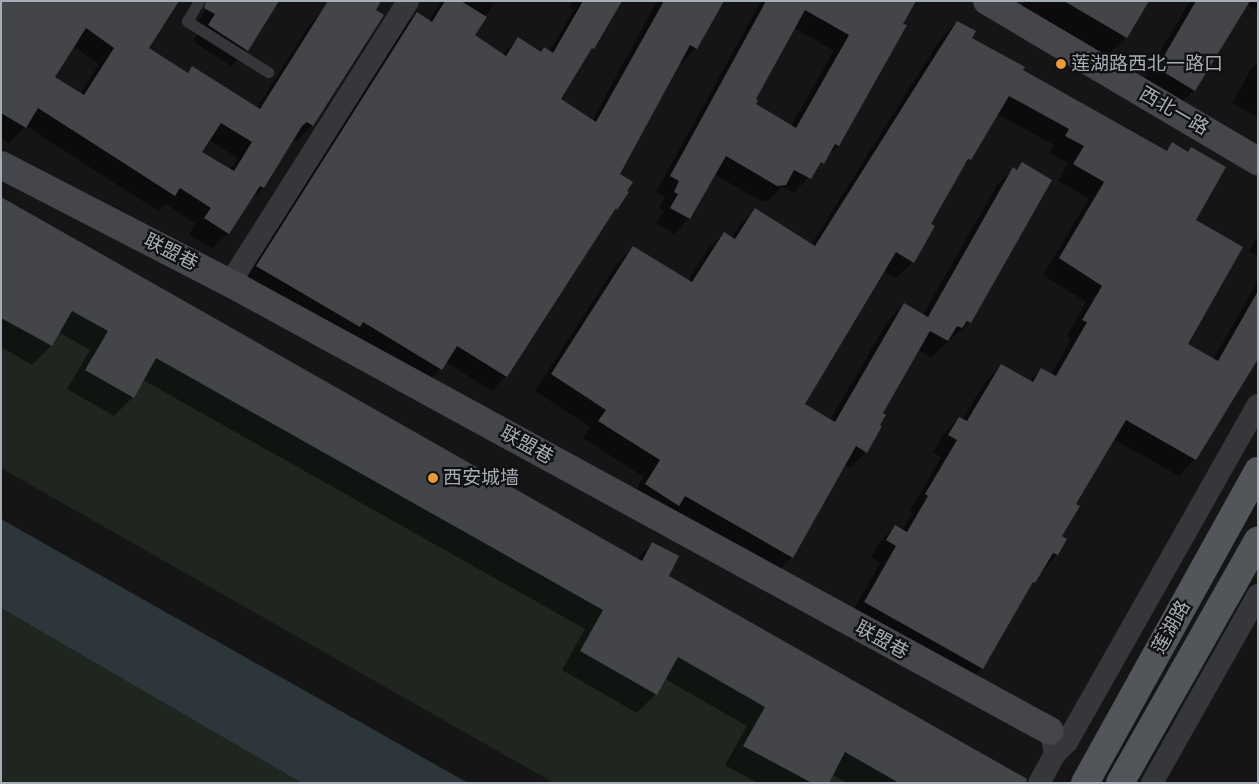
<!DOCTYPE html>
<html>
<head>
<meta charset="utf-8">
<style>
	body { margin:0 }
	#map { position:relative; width:1259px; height:784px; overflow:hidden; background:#151516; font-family:"Space Grotesk","Noto Sans SC",sans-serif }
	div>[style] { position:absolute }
	.green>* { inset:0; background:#1f261f }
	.water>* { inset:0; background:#2d373b }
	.shadow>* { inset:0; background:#0007 }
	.building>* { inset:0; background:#444549 }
	.lane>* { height:11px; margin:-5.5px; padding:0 5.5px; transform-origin:5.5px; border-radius:5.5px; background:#36373b }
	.street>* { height:22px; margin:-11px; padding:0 11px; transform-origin:11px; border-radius:11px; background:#36373b }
	.secondary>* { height:28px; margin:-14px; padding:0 14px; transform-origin:14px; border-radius:14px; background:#44464b }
	.primary>* { height:28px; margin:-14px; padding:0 14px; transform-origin:14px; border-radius:14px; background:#52555a }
	.dots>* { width:14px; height:14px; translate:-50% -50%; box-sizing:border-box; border:2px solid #101011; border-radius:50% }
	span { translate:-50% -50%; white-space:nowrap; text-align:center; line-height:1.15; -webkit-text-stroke:4.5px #101011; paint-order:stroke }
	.poi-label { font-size:19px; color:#a7adb6 }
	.left { translate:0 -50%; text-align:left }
	.street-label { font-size:19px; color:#a7adb6 }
	.frame { position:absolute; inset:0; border:2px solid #a7adb6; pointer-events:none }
</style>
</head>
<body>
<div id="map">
	<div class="green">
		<i style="clip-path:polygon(72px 311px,603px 610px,580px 651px,657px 695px,678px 657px,899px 783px,554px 783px,1px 468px,1px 318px,52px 346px)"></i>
		<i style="clip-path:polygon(1px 608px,302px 783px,1px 783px)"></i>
	</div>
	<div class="water">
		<i style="clip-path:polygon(1px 519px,468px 783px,302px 783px,1px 608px)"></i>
	</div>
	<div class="shadow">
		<i style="clip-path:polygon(evenodd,1px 1px,177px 1px,148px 48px,187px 73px,192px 68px,257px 108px,310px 24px,325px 8px,374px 11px,382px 15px,312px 126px,297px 141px,293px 139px,263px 188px,247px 203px,228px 233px,212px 249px,189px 234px,196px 224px,166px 204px,158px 211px,26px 126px,9px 143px,1px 138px,1px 1px,73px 46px,99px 64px,80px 94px,53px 78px,73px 46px,1px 1px,209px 140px,238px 158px,230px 170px,201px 153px,209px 140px)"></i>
		<i style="clip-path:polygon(211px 1px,247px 50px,231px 66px,193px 41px,200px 30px,195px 27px)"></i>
		<i style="clip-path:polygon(441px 1px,495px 1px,474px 36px,502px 55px,518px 38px,540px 53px,544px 48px,549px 52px,574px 10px,569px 7px,572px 1px,621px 1px,593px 48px,585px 57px,559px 99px,592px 121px,657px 1px,722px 1px,696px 48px,682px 63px,680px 62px,619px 174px,627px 192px,609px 217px,506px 376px,492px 391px,446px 362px,427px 384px,243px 281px,402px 28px,417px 14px,429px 21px)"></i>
		<i style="clip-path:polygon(evenodd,761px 1px,908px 1px,838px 145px,794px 193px,782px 187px,769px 200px,761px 201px,714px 174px,689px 218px,674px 234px,656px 223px,664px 210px,659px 208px,665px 197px,656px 192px,761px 1px,794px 28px,834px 51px,791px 126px,754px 105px,754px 100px,794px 28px)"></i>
		<i style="clip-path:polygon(1024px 1px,1146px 1px,1126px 37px,1107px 56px,1022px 5px)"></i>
		<i style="clip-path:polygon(1190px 1px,1258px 1px,1258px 11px,1246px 4px,1194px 90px,1177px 108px,1140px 86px)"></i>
		<i style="clip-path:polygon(957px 22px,970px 38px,1021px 71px,1165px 152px,1173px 144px,1187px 152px,1191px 148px,1194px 220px,1186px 345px,1213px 360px,1258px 281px,1258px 357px,1195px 459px,1179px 476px,1113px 439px,1075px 504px,1060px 537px,1057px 554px,1026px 591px,982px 668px,965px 685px,848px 619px,880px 563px,871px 557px,879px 543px,895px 526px,902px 531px,913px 512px,910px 511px,941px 457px,933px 452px,943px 435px,959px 418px,962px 420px,985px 382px,1001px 365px,1029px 381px,1041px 370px,1051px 375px,1071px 339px,1067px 336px,1086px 302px,1043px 275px,1089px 198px,1058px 181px,1068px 163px,1050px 153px,1054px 145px,997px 114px,970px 160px,959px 171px,929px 224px,913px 262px,896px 278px,884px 271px,803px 404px,830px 420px,888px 321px,904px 304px,923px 315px,997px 185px,1013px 169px,1016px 170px,1022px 164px,970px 322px,931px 357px,918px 350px,881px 414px,866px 452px,850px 468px,844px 465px,792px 557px,775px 574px,629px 501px,644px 477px,583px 438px,590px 427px,535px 391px,617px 264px,633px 248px,688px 281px,707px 250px,724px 233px,731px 238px,739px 226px,755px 210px,811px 245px,941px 38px)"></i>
		<i style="clip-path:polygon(1258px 62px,1258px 117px,1232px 103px,1252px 68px)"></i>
		<i style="clip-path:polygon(1px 198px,637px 559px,652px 544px,667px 576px,1026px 783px,847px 783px,832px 774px,828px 783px,758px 783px,725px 765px,747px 726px,665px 679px,656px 694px,637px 713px,562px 670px,585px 629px,143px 380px,133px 397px,114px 416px,67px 389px,90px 350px,58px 332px,51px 346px,32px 365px,1px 347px)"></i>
		<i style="clip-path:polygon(1258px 236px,1258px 256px,1249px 251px)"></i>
	</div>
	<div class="building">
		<i style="clip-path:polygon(evenodd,1px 1px,179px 1px,149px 48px,188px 73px,192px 66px,260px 109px,328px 1px,381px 1px,376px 10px,384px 15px,313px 126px,307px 122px,302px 126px,264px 188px,260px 186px,229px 234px,204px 218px,211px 208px,180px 188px,175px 196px,38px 108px,26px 128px,1px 113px,1px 1px,86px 28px,114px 48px,84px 95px,55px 77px,86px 28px,1px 1px,221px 123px,252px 142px,234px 171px,202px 152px,221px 123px)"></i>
		<i style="clip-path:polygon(206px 1px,279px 1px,248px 51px,208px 25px,215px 14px,204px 8px)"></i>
		<i style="clip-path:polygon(445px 1px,461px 1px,487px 17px,475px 35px,506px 56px,518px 37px,541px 52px,544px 47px,553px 53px,583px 1px,622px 1px,594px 49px,592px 48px,561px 99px,596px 122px,664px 1px,724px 1px,697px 49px,690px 45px,620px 174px,633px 182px,627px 191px,629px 192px,617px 210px,616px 208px,507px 377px,457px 346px,442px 370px,363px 322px,360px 327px,256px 266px,417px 12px,432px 22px)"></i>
		<i style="clip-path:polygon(evenodd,766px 1px,916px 1px,903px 24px,907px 25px,839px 146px,835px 144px,824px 164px,821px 162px,811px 179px,794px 170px,786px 185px,777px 186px,726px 156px,690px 219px,670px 208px,678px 194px,674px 192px,679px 181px,670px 176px,766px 1px,805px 10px,849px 35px,796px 128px,756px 104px,758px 100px,756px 99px,805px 10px)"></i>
		<i style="clip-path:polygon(1064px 1px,1149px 1px,1127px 38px)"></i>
		<i style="clip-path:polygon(1196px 1px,1250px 1px,1195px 91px,1157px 68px)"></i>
		<i style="clip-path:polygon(957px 21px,976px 31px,972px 38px,1025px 67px,1023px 70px,1167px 151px,1172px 142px,1188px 152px,1191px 147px,1226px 167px,1196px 220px,1243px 247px,1188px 344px,1218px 361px,1258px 291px,1258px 359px,1196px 460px,1126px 420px,1076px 504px,1080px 506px,1062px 536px,1067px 539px,1058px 555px,1053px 553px,1035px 583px,1033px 582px,983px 669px,864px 602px,896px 546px,886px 540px,895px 525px,907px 532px,928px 496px,925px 494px,957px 440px,948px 435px,959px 417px,967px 421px,1001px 364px,1033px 382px,1041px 368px,1056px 376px,1087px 322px,1082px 320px,1102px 286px,1059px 258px,1104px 182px,1073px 164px,1084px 146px,1065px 136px,1069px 129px,1009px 96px,971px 160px,968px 159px,931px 224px,935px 226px,914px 263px,896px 252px,805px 404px,835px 422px,904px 303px,928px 317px,1013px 167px,1017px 170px,1022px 162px,1052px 180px,971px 323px,967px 321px,962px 328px,957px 326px,948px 341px,930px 331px,883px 413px,886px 415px,880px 425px,882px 426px,867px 453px,856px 446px,793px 558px,685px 496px,679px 506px,645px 484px,660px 460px,598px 421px,606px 410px,551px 374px,633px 246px,692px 282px,724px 232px,735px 239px,755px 208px,815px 246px)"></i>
		<i style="clip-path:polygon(1px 197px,642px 561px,652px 542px,679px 556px,669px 576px,1027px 779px,1026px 783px,899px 783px,845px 752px,829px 783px,812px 783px,743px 746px,765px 707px,678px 657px,657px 695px,580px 651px,603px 610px,156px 358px,134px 398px,85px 370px,108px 331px,72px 311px,52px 346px,1px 318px)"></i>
	</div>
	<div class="lane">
		<i style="left:199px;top:1px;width:23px;rotate:121deg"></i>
		<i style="left:187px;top:21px;width:96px;rotate:32.2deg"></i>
	</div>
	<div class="street">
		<i style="left:230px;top:283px;width:333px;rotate:-57.7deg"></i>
		<i style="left:1055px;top:754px;width:17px;rotate:-45deg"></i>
		<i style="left:1067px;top:742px;width:387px;rotate:-60.5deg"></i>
		<i style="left:1039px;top:783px;width:33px;rotate:-61deg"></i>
		<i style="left:1055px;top:754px;width:15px;rotate:-101deg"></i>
		<i style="left:1152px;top:783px;width:216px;rotate:-60.6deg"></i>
	</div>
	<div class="secondary">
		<i style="left:987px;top:1px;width:315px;rotate:30.6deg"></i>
		<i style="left:1px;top:165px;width:258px;rotate:27.3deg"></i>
		<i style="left:230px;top:283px;width:934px;rotate:28.65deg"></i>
	</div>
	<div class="primary">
		<i style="left:1085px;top:783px;width:357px;rotate:-61deg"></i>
		<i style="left:1120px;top:783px;width:279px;rotate:-60.4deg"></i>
	</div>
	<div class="dots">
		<i style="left:1061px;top:64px;background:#e89a3b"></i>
		<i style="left:433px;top:478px;background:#e89a3b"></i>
	</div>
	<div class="poi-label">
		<span class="left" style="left:1071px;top:64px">莲湖路西北一路口</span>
		<span class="left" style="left:443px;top:478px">西安城墙</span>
	</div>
	<div class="street-label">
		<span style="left:1174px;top:111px;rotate:30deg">西北一路</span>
		<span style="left:171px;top:252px;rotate:27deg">联盟巷</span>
		<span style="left:527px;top:445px;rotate:29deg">联盟巷</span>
		<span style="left:1171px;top:627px;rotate:-61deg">莲湖路</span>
		<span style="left:882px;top:640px;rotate:29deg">联盟巷</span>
	</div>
	<div class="frame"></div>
</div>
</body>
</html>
